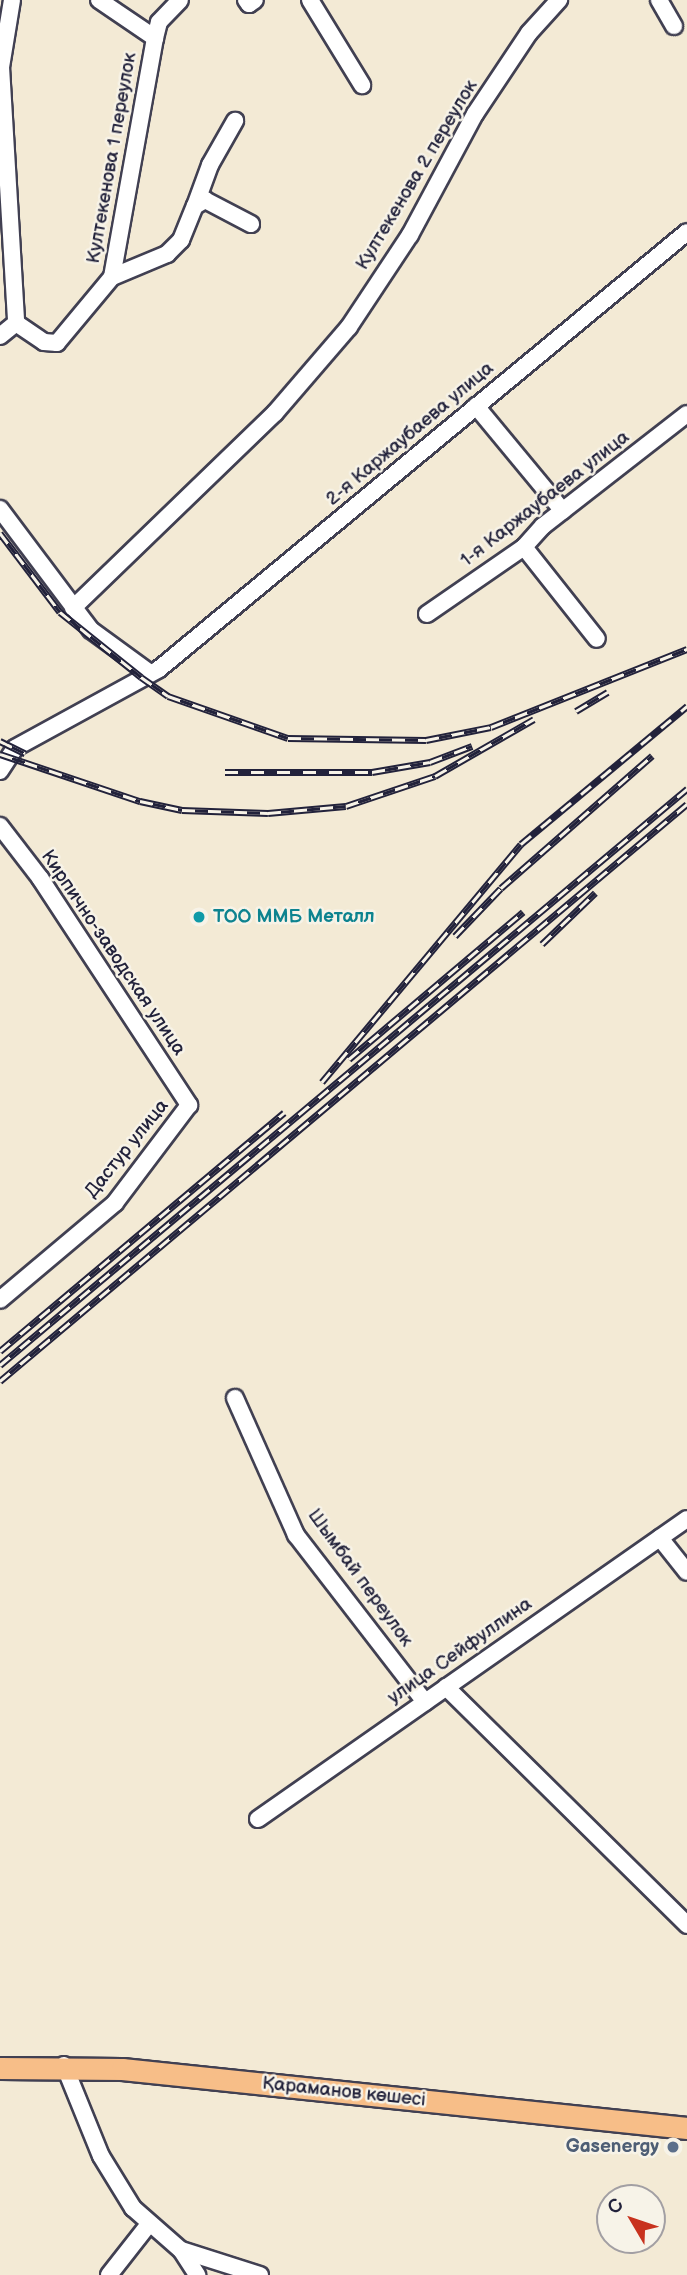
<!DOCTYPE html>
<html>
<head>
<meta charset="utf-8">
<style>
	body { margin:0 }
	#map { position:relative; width:687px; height:2275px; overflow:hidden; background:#f3ead5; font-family:"Balsamiq Sans",sans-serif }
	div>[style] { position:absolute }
	.roads { filter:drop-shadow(2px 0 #414052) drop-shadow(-2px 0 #414052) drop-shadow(0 2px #414052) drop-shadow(0 -2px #414052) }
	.minor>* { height:16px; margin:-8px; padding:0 8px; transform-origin:8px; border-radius:8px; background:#fff }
	.major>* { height:21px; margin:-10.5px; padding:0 10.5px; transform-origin:10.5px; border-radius:10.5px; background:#f7be88 }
	.rail>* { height:7px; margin-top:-3.5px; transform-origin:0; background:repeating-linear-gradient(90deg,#f7f3e8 0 13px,#22223b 0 26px); box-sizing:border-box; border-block:2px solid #22223b }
	.dots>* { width:19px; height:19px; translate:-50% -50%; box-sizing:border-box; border:4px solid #f7f3e8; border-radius:50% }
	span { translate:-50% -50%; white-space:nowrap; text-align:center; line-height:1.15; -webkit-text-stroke:5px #f7f3e8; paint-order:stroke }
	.street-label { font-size:19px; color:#22223b }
	.culture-label { font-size:19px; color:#0d838f; font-weight:700 }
	.left { translate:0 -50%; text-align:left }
	.service-label { font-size:19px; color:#4e5e75; font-weight:700 }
	.right { translate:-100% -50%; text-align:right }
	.north { position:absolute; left:596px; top:2184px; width:70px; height:70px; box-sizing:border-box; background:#f7f3e8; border:2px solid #a29fa3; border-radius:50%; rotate:309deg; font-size:19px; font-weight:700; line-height:28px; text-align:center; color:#22223b }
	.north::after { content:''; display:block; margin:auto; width:24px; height:32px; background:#c8321e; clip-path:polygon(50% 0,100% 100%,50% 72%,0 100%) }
</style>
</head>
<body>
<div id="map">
	<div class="roads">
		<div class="minor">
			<i style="left:12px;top:0;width:68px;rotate:99.3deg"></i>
			<i style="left:1px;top:67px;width:256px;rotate:86.6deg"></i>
			<i style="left:16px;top:323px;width:34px;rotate:34deg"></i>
			<i style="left:44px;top:342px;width:13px;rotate:4deg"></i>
			<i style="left:57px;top:343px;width:86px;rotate:-50.2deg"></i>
			<i style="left:112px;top:277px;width:243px;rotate:-79.8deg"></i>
			<i style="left:155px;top:38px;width:16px;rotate:-76deg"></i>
			<i style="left:159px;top:22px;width:30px;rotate:-46deg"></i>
			<i style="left:99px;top:0;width:68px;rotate:34.2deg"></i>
			<i style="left:246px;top:0;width:5px;rotate:53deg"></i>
			<i style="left:249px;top:4px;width:7px;rotate:-34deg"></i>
			<i style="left:310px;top:0;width:100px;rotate:58.5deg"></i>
			<i style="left:659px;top:0;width:30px;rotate:60deg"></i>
			<i style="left:195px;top:206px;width:44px;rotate:-69.9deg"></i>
			<i style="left:210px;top:165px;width:51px;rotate:-60.4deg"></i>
			<i style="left:112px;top:277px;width:60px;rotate:-22.7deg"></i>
			<i style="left:167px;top:254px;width:20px;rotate:-45deg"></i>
			<i style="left:181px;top:240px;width:37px;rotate:-68deg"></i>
			<i style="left:195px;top:206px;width:12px;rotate:-31deg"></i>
			<i style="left:205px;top:200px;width:52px;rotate:27.6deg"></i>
			<i style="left:0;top:336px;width:21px;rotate:-39deg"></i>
			<i style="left:476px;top:406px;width:136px;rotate:50.4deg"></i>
			<i style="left:0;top:509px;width:151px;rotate:53.1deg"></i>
			<i style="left:91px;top:630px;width:73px;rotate:36.1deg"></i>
			<i style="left:524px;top:547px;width:117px;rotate:51.6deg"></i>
			<i style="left:73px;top:608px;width:281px;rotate:-44deg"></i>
			<i style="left:275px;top:413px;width:113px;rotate:-49.3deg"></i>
			<i style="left:349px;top:327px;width:110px;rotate:-56.5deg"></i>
			<i style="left:410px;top:235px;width:137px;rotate:-61.8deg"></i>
			<i style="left:475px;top:114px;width:97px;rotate:-56.3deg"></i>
			<i style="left:529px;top:33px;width:45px;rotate:-47.7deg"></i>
			<i style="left:427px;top:614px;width:118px;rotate:-34.6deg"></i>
			<i style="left:524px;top:547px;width:28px;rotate:-48deg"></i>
			<i style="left:543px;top:526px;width:182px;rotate:-37.9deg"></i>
			<i style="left:0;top:771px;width:27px;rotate:-57deg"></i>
			<i style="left:15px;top:748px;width:164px;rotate:-28.7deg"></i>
			<i style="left:159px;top:669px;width:685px;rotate:-39.61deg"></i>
			<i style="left:0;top:826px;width:66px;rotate:52.4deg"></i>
			<i style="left:40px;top:878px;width:272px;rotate:56.7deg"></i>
			<i style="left:189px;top:1105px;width:123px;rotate:127.1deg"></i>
			<i style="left:115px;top:1203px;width:150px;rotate:139.9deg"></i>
			<i style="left:235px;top:1398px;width:150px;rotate:66deg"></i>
			<i style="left:296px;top:1535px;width:211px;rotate:52.3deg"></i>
			<i style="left:660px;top:1538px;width:43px;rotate:51.5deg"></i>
			<i style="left:446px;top:1687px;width:339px;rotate:44.6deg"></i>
			<i style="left:258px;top:1819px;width:523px;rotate:-34.97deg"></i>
			<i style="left:64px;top:2065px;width:98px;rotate:67.9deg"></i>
			<i style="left:101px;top:2156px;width:61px;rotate:58.4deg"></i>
			<i style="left:133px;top:2208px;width:64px;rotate:41.2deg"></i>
			<i style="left:181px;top:2250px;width:30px;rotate:57deg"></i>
			<i style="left:181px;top:2250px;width:83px;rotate:17.6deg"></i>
			<i style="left:109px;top:2275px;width:65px;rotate:-51.9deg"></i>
		</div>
		<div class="major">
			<i style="left:0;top:2068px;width:122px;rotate:0.5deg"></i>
			<i style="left:122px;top:2069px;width:568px;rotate:5.96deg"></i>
		</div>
	</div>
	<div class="rail">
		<i style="left:0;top:533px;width:99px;rotate:52.8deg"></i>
		<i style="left:60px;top:612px;width:104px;rotate:38.7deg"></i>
		<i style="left:141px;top:677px;width:33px;rotate:35deg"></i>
		<i style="left:168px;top:696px;width:127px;rotate:19.3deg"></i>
		<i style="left:288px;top:738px;width:138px;rotate:0.8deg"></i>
		<i style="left:426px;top:740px;width:66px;rotate:-11.3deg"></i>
		<i style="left:491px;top:727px;width:211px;rotate:-21.7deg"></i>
		<i style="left:576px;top:711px;width:37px;rotate:-31deg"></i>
		<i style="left:0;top:741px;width:28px;rotate:26deg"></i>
		<i style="left:0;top:754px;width:148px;rotate:18.6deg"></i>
		<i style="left:140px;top:801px;width:43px;rotate:12.1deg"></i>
		<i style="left:182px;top:810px;width:86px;rotate:2deg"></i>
		<i style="left:268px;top:813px;width:78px;rotate:-5.1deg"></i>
		<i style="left:346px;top:806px;width:94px;rotate:-18.6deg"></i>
		<i style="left:435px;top:776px;width:114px;rotate:-29.9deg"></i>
		<i style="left:225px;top:772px;width:147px"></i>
		<i style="left:372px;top:772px;width:59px;rotate:-9.8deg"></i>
		<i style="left:430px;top:762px;width:45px;rotate:-20.9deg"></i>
		<i style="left:455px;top:936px;width:66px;rotate:-46.2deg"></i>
		<i style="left:501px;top:888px;width:201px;rotate:-41.2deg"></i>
		<i style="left:542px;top:944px;width:74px;rotate:-43.9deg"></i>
		<i style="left:349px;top:1059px;width:228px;rotate:-40.2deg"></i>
		<i style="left:322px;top:1082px;width:310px;rotate:-50.1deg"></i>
		<i style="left:521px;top:844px;width:216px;rotate:-39.7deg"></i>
		<i style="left:0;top:1351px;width:371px;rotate:-40deg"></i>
		<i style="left:0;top:1365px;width:897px;rotate:-39.98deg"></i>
		<i style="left:0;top:1381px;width:897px;rotate:-40.03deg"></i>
	</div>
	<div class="dots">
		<i style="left:199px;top:917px;background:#0f9aa8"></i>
		<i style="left:673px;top:2147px;background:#5c6f8a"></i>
	</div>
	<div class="street-label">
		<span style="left:112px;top:158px;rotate:-80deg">Култекенова 1 переулок</span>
		<span style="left:417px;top:175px;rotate:-59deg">Култекенова 2 переулок</span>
		<span style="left:410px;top:434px;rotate:-40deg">2-я Каржаубаева улица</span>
		<span style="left:545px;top:499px;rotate:-38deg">1-я Каржаубаева улица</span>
		<span style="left:113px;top:953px;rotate:56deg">Кирпично-заводская улица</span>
		<span style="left:127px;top:1149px;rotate:-51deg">Дастур улица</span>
		<span style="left:360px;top:1578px;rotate:54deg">Шымбай переулок</span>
		<span style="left:460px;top:1651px;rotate:-35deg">улица Сейфуллина</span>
		<span style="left:344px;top:2092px;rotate:6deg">Қараманов көшесі</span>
	</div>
	<div class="culture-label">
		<span class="left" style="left:213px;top:917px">ТОО ММБ Металл</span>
	</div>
	<div class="service-label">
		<span class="right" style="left:659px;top:2147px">Gasenergy</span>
	</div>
	<div class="north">С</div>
</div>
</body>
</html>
